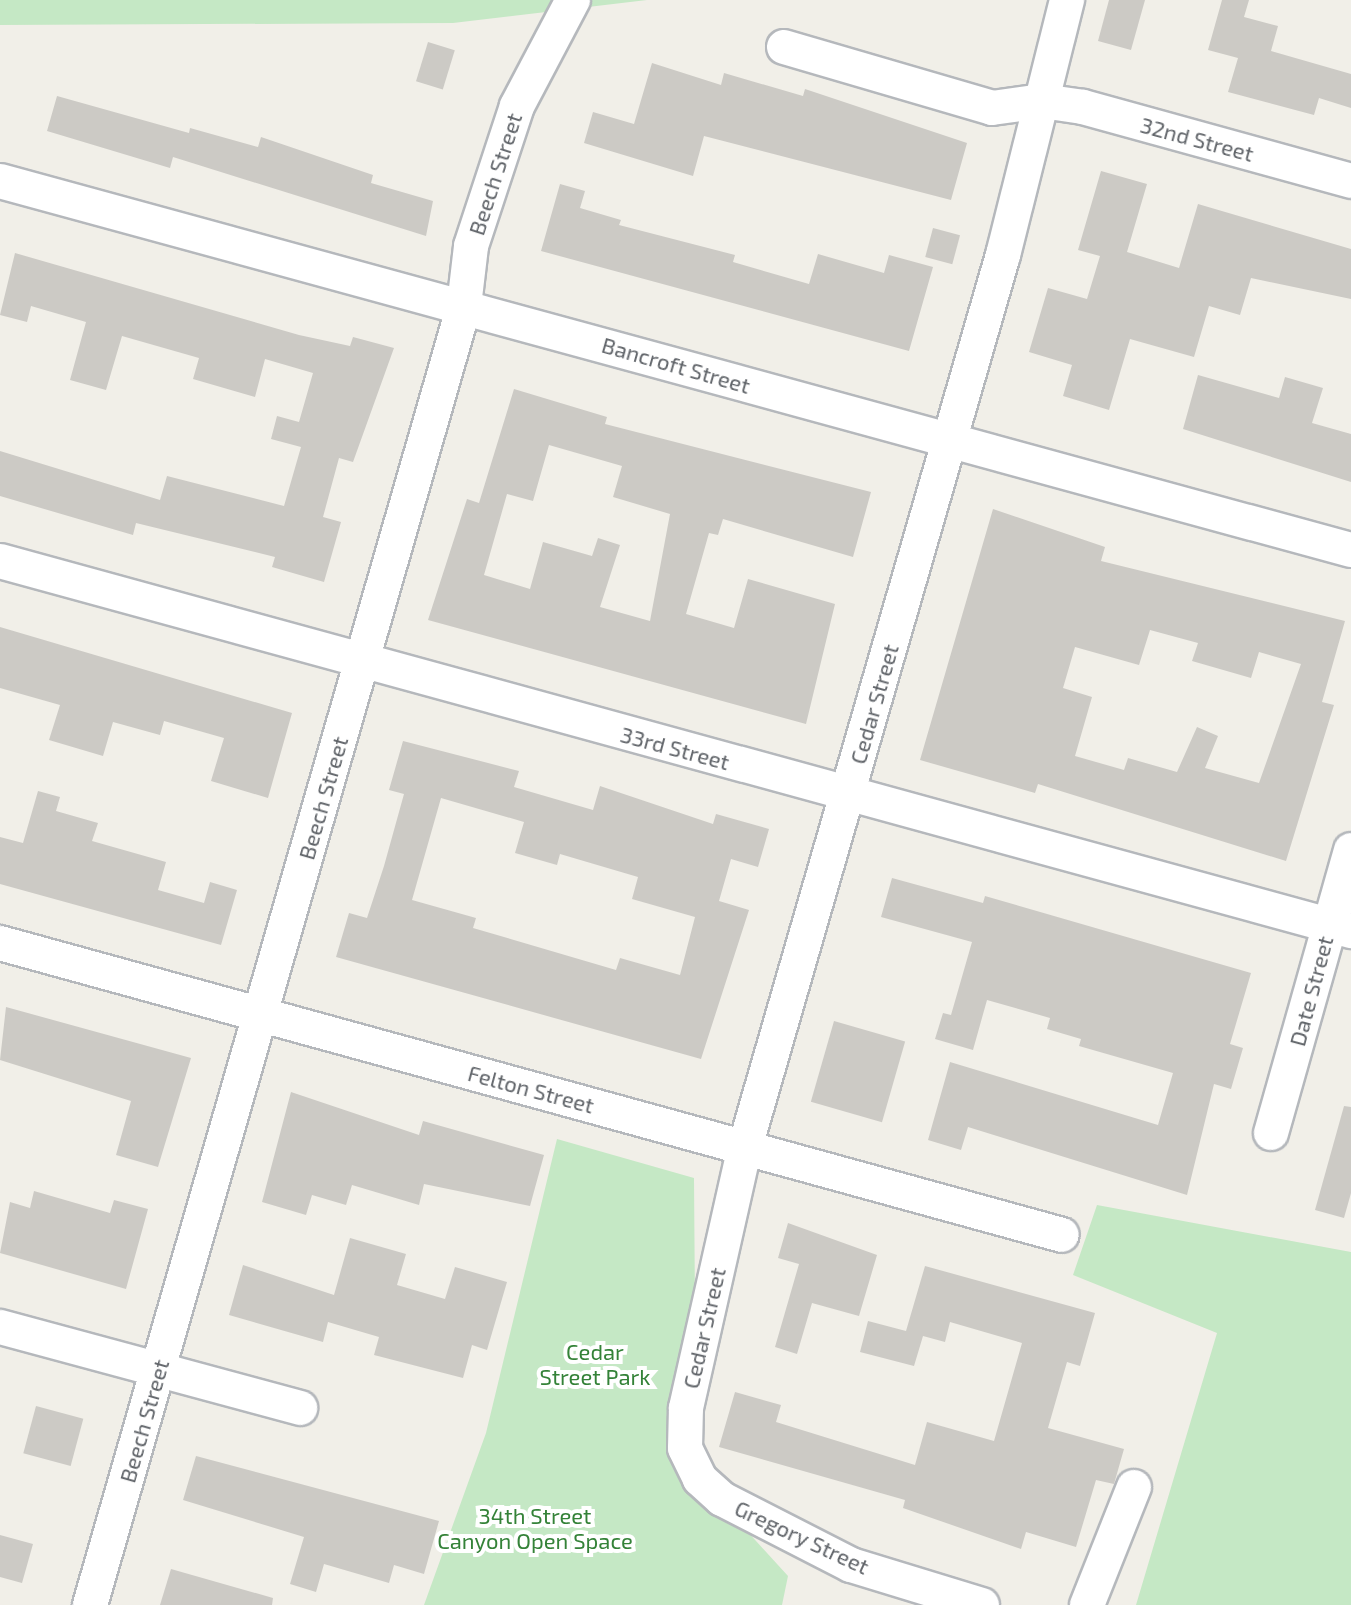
<!DOCTYPE html>
<html>
<head>
<meta charset="utf-8">
<style>
	body { margin:0 }
	#map { position:relative; width:1351px; height:1605px; overflow:hidden; background:#f1efe8; font-family:"Exo 2",sans-serif }
	div>[style] { position:absolute }
	.green>* { inset:0; background:#c5e8c5 }
	.building>* { inset:0; background:#cccac5; transform-origin:0 0 }
	.roads { filter:drop-shadow(2px 0 #b5b8bc) drop-shadow(-2px 0 #b5b8bc) drop-shadow(0 2px #b5b8bc) drop-shadow(0 -2px #b5b8bc) }
	.minor>* { height:34px; margin:-17px; padding:0 17px; transform-origin:17px; border-radius:17px; background:#fff }
	span { translate:-50% -50%; white-space:nowrap; text-align:center; line-height:1.15; -webkit-text-stroke:8px #fff; paint-order:stroke }
	.street-label { font-size:22px; color:#5f6368 }
	.park-label { font-size:22px; color:#348238 }
</style>
</head>
<body>
<div id="map">
	<div class="green">
		<i style="clip-path:polygon(0 0,647px 0,453px 23px,0 25px)"></i>
		<i style="clip-path:polygon(557px 1139px,694px 1178px,695px 1308px,673px 1450px,788px 1576px,782px 1605px,424px 1605px,486px 1433px)"></i>
		<i style="clip-path:polygon(1097px 1205px,1351px 1252px,1351px 1605px,1136px 1605px,1217px 1333px,1073px 1275px)"></i>
	</div>
	<div class="building">
		<i style="clip-path:polygon(1109px 0,1145px 0,1131px 50px,1098px 41px)"></i>
		<i style="clip-path:polygon(1222px 0,1249px 0,1244px 17px,1278px 26px,1271px 51px,1351px 74px,1351px 108px,1319px 98px,1314px 115px,1228px 92px,1238px 58px,1208px 50px)"></i>
		<i style="left:428px;top:42px;width:28px;height:41px;rotate:17deg"></i>
		<i style="clip-path:polygon(652px 63px,721px 85px,724px 73px,803px 96px,805px 89px,967px 143px,951px 200px,704px 136px,693px 176px,584px 143px,593px 112px,634px 124px)"></i>
		<i style="clip-path:polygon(57px 96px,189px 133px,190px 128px,258px 147px,261px 137px,373px 175px,371px 183px,433px 201px,426px 236px,173px 157px,170px 168px,47px 131px)"></i>
		<i style="clip-path:polygon(1101px 171px,1147px 184px,1127px 252px,1179px 268px,1198px 204px,1351px 249px,1351px 299px,1251px 278px,1240px 315px,1209px 306px,1194px 357px,1130px 339px,1109px 410px,1063px 396px,1072px 365px,1029px 352px,1048px 288px,1087px 299px,1100px 256px,1078px 250px)"></i>
		<i style="clip-path:polygon(560px 184px,585px 191px,580px 208px,621px 220px,619px 225px,735px 255px,733px 262px,809px 284px,818px 254px,884px 273px,889px 255px,933px 267px,909px 351px,541px 251px)"></i>
		<i style="left:933px;top:228px;width:28px;height:30px;rotate:15deg"></i>
		<i style="clip-path:polygon(15px 253px,299px 335px,350px 346px,353px 337px,394px 348px,353px 462px,339px 458px,323px 517px,341px 522px,324px 582px,272px 567px,275px 557px,136px 523px,133px 535px,0 496px,0 451px,160px 500px,167px 476px,284px 506px,301px 447px,271px 439px,277px 416px,299px 422px,313px 373px,265px 359px,255px 397px,193px 379px,199px 358px,122px 336px,106px 390px,70px 380px,86px 322px,31px 306px,27px 322px,0 315px)"></i>
		<i style="clip-path:polygon(1198px 375px,1279px 398px,1285px 377px,1323px 388px,1312px 423px,1351px 434px,1351px 482px,1183px 429px)"></i>
		<i style="clip-path:polygon(evenodd,514px 389px,607px 417px,605px 424px,871px 492px,853px 557px,723px 519px,718px 535px,709px 533px,686px 614px,734px 628px,748px 579px,835px 604px,806px 724px,428px 620px,467px 499px,479px 503px,514px 389px,549px 445px,622px 466px,613px 497px,670px 514px,650px 621px,600px 607px,620px 545px,598px 538px,592px 556px,543px 542px,530px 589px,484px 575px,507px 494px,533px 501px,549px 445px)"></i>
		<i style="clip-path:polygon(evenodd,993px 509px,1105px 547px,1101px 561px,1345px 621px,1322px 702px,1334px 705px,1286px 861px,1038px 784px,1035px 793px,920px 760px,993px 509px,1150px 630px,1198px 643px,1192px 661px,1251px 678px,1259px 652px,1301px 664px,1259px 783px,1205px 768px,1218px 736px,1197px 727px,1177px 772px,1128px 758px,1124px 770px,1075px 756px,1092px 697px,1063px 688px,1075px 647px,1139px 665px,1150px 630px)"></i>
		<i style="clip-path:polygon(0 627px,292px 713px,268px 798px,211px 781px,224px 738px,164px 721px,160px 735px,113px 722px,103px 756px,49px 740px,60px 705px,0 688px)"></i>
		<i style="clip-path:polygon(evenodd,403px 741px,519px 771px,514px 787px,593px 810px,600px 786px,713px 824px,716px 814px,769px 829px,758px 867px,731px 859px,719px 901px,749px 910px,701px 1059px,336px 957px,349px 913px,367px 918px,384px 866px,404px 794px,389px 790px,403px 741px,441px 798px,524px 822px,515px 853px,557px 865px,560px 854px,638px 877px,632px 899px,695px 917px,680px 975px,620px 958px,616px 970px,473px 928px,476px 918px,412px 900px,441px 798px)"></i>
		<i style="clip-path:polygon(38px 791px,60px 797px,56px 811px,98px 823px,92px 841px,166px 862px,158px 890px,204px 903px,210px 882px,237px 890px,221px 945px,0 884px,0 837px,23px 843px)"></i>
		<i style="clip-path:polygon(892px 878px,983px 903px,985px 896px,1251px 973px,1230px 1044px,1243px 1048px,1231px 1089px,1214px 1084px,1187px 1195px,968px 1127px,961px 1150px,928px 1140px,950px 1062px,1158px 1125px,1173px 1073px,1079px 1046px,1081px 1039px,1047px 1029px,1050px 1018px,987px 1000px,973px 1050px,935px 1039px,943px 1013px,951px 1015px,972px 942px,881px 917px)"></i>
		<i style="clip-path:polygon(6px 1007px,191px 1058px,158px 1167px,116px 1155px,131px 1101px,0 1060px)"></i>
		<i style="left:834px;top:1021px;width:74px;height:84px;rotate:16deg"></i>
		<i style="clip-path:polygon(291px 1092px,419px 1135px,423px 1121px,544px 1155px,530px 1206px,424px 1184px,419px 1205px,352px 1185px,346px 1205px,312px 1195px,306px 1215px,262px 1202px)"></i>
		<i style="clip-path:polygon(1344px 1106px,1351px 1107px,1351px 1193px,1344px 1218px,1315px 1210px)"></i>
		<i style="clip-path:polygon(34px 1191px,110px 1213px,114px 1200px,148px 1209px,126px 1289px,0 1253px,10px 1202px,30px 1208px)"></i>
		<i style="clip-path:polygon(788px 1223px,877px 1255px,859px 1316px,812px 1303px,797px 1354px,775px 1347px,799px 1264px,778px 1258px)"></i>
		<i style="clip-path:polygon(350px 1238px,406px 1254px,397px 1285px,445px 1299px,455px 1267px,507px 1282px,487px 1350px,472px 1345px,463px 1378px,374px 1355px,379px 1337px,328px 1322px,323px 1342px,229px 1315px,243px 1265px,334px 1295px)"></i>
		<i style="clip-path:polygon(925px 1266px,1095px 1313px,1080px 1366px,1067px 1362px,1048px 1428px,1124px 1449px,1114px 1484px,1096px 1480px,1076px 1547px,1026px 1532px,1021px 1549px,903px 1508px,905px 1500px,719px 1447px,735px 1392px,781px 1405px,776px 1422px,915px 1465px,927px 1422px,994px 1441px,1022px 1343px,950px 1322px,945px 1342px,923px 1336px,914px 1366px,860px 1352px,868px 1321px,906px 1331px)"></i>
		<i style="left:36px;top:1406px;width:49px;height:49px;rotate:15deg"></i>
		<i style="clip-path:polygon(196px 1456px,439px 1521px,424px 1574px,394px 1565px,389px 1583px,324px 1564px,316px 1592px,290px 1584px,304px 1537px,183px 1500px)"></i>
		<i style="clip-path:polygon(0 1535px,33px 1544px,22px 1583px,0 1577px)"></i>
		<i style="clip-path:polygon(171px 1569px,273px 1598px,272px 1605px,160px 1605px)"></i>
	</div>
	<div class="roads">
		<div class="minor">
			<i style="left:784px;top:47px;width:217px;rotate:16.3deg"></i>
			<i style="left:992px;top:108px;width:50px;rotate:-8deg"></i>
			<i style="left:1042px;top:101px;width:41px;rotate:8.3deg"></i>
			<i style="left:1083px;top:107px;width:278px;rotate:15.4deg"></i>
			<i style="left:0;top:181px;width:1400px;rotate:15.28deg"></i>
			<i style="left:0;top:561px;width:1401px;rotate:15.32deg"></i>
			<i style="left:0;top:943px;width:1101px;rotate:15.37deg"></i>
			<i style="left:1271px;top:1133px;width:294px;rotate:-74.2deg"></i>
			<i style="left:0;top:1327px;width:311px;rotate:15.1deg"></i>
			<i style="left:90px;top:1605px;width:1352px;rotate:-73.94deg"></i>
			<i style="left:464px;top:306px;width:60px;rotate:-83.3deg"></i>
			<i style="left:471px;top:246px;width:147px;rotate:-71.8deg"></i>
			<i style="left:517px;top:106px;width:120px;rotate:-62.2deg"></i>
			<i style="left:982px;top:1605px;width:137px;rotate:-163deg"></i>
			<i style="left:851px;top:1565px;width:145px;rotate:-152.9deg"></i>
			<i style="left:722px;top:1499px;width:30px;rotate:-138deg"></i>
			<i style="left:700px;top:1479px;width:34px;rotate:-116deg"></i>
			<i style="left:685px;top:1448px;width:40px;rotate:-88.6deg"></i>
			<i style="left:686px;top:1408px;width:268px;rotate:-77.3deg"></i>
			<i style="left:745px;top:1147px;width:929px;rotate:-73.87deg"></i>
			<i style="left:1003px;top:255px;width:263px;rotate:-75.9deg"></i>
			<i style="left:1087px;top:1605px;width:127px;rotate:-68.3deg"></i>
		</div>
	</div>
	<div class="street-label">
		<span style="left:1197px;top:139px;rotate:15deg">32nd Street</span>
		<span style="left:495px;top:174px;rotate:-72deg">Beech Street</span>
		<span style="left:676px;top:365px;rotate:16deg">Bancroft Street</span>
		<span style="left:874px;top:704px;rotate:-74deg">Cedar Street</span>
		<span style="left:675px;top:748px;rotate:15deg">33rd Street</span>
		<span style="left:323px;top:798px;rotate:-74deg">Beech Street</span>
		<span style="left:1311px;top:991px;rotate:-75deg">Date Street</span>
		<span style="left:531px;top:1089px;rotate:15deg">Felton Street</span>
		<span style="left:704px;top:1328px;rotate:-77deg">Cedar Street</span>
		<span style="left:144px;top:1421px;rotate:-74deg">Beech Street</span>
		<span style="left:802px;top:1537px;rotate:25deg">Gregory Street</span>
	</div>
	<div class="park-label">
		<span style="left:595px;top:1364px">Cedar<br>Street Park</span>
		<span style="left:535px;top:1528px">34th Street<br>Canyon Open Space</span>
	</div>
</div>
</body>
</html>
